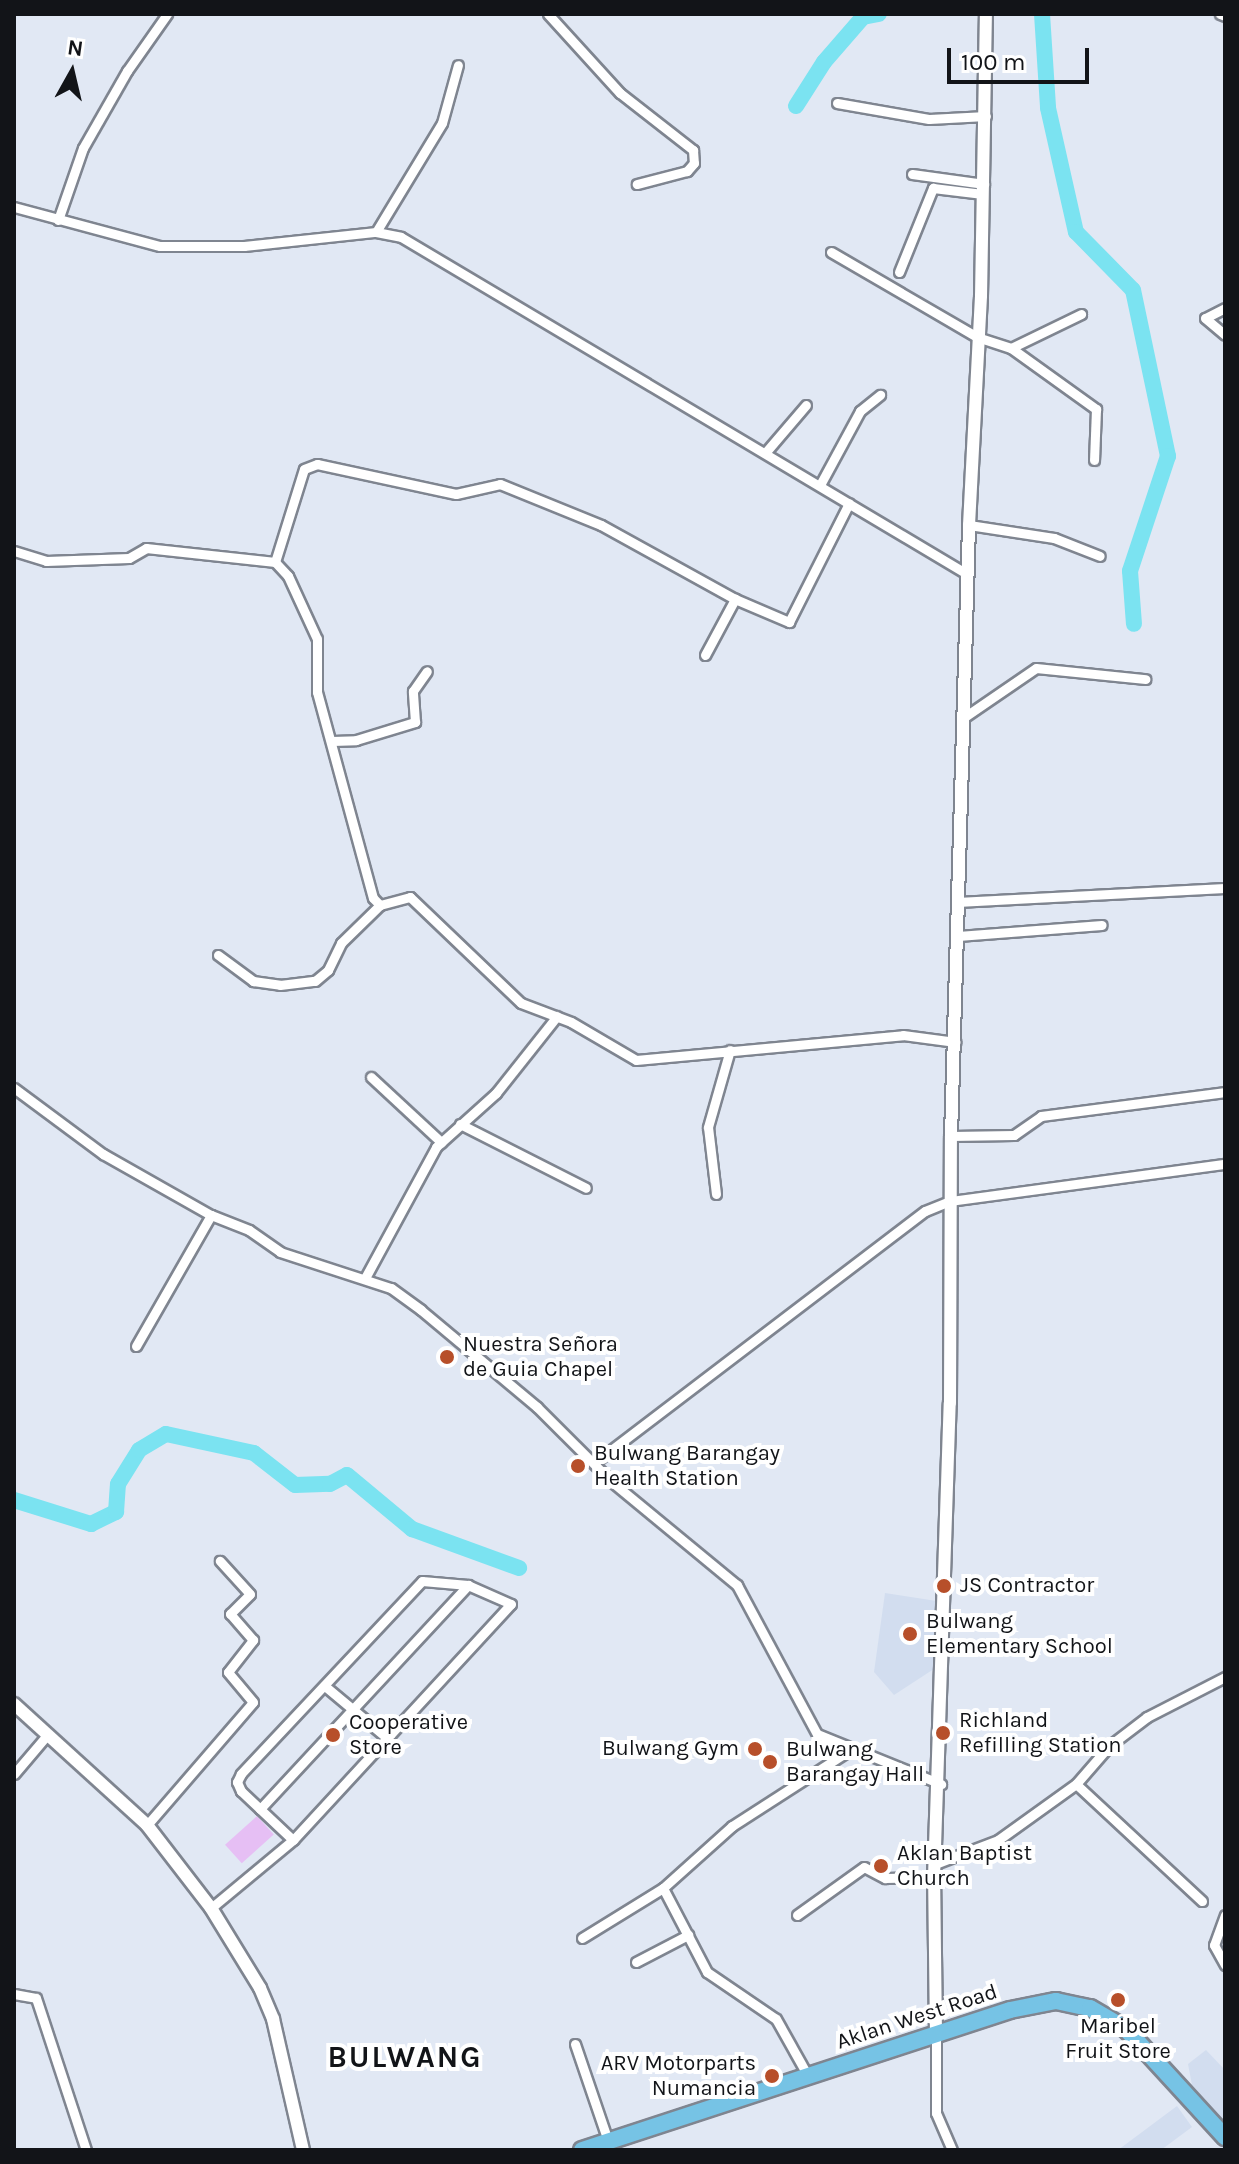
<!DOCTYPE html>
<html>
<head>
<meta charset="utf-8">
<style>
	body { margin:0 }
	#map { position:relative; width:1239px; height:2164px; overflow:hidden; background:#e1e8f4; font-family:Karla,sans-serif }
	div>[style] { position:absolute }
	.built>* { inset:0; background:#d2ddef }
	.green>* { inset:0; background:#e6bff4; transform-origin:0 0 }
	.river>* { height:16px; margin:-8px; padding:0 8px; transform-origin:8px; border-radius:8px; background:#7be3f1 }
	.roads { filter:drop-shadow(2px 0 #7f8590) drop-shadow(-2px 0 #7f8590) drop-shadow(0 2px #7f8590) drop-shadow(0 -2px #7f8590) }
	.minor>* { height:9px; margin:-4.5px; padding:0 4.5px; transform-origin:4.5px; border-radius:4.5px; background:#fff }
	.tertiary>* { height:12px; margin:-6px; padding:0 6px; transform-origin:6px; border-radius:6px; background:#fff }
	.primary>* { height:16px; margin:-8px; padding:0 8px; transform-origin:8px; border-radius:8px; background:#76c3e5 }
	.dots>* { width:22px; height:22px; translate:-50% -50%; box-sizing:border-box; border:4px solid #fff; border-radius:50% }
	span { translate:-50% -50%; white-space:nowrap; text-align:center; line-height:1.15; -webkit-text-stroke:8px #fff; paint-order:stroke }
	.poi-label { font-size:22px; color:#121418 }
	.left { translate:0 -50%; text-align:left }
	.right { translate:-100% -50%; text-align:right }
	.street-label { font-size:22px; color:#121418 }
	.district-label { font-size:30px; color:#121418; font-weight:700; letter-spacing:2px }
	.frame { position:absolute; inset:0; border:16px solid #121418; pointer-events:none }
	.north { position:absolute; left:32px; top:32px; width:80px; height:80px; -webkit-text-stroke:6px #fff; paint-order:stroke; rotate:8deg; font-size:22px; font-weight:700; line-height:32px; text-align:center; color:#121418 }
	.north::after { content:''; display:block; margin:auto; width:28px; height:36px; background:#121418; clip-path:polygon(50% 0,100% 100%,50% 72%,0 100%) }
	.scale { position:absolute; left:947px; top:48px; width:142px; height:36px; box-sizing:border-box; border:4px solid #121418; border-top:0; padding-left:10px; font-size:24px; line-height:28px; white-space:nowrap; color:#121418; -webkit-text-stroke:6px #fff; paint-order:stroke }
</style>
</head>
<body>
<div id="map">
	<div class="built">
		<i style="clip-path:polygon(885px 1593px,943px 1602px,940px 1665px,894px 1695px,874px 1672px)"></i>
		<i style="clip-path:polygon(1206px 2050px,1225px 2070px,1225px 2122px,1192px 2085px,1188px 2064px)"></i>
		<i style="clip-path:polygon(1177px 2106px,1192px 2127px,1161px 2150px,1118px 2150px)"></i>
	</div>
	<div class="green">
		<i style="left:257px;top:1816px;width:25px;height:43px;rotate:48deg"></i>
	</div>
	<div class="river">
		<i style="left:1042px;top:14px;width:94px;rotate:86.3deg"></i>
		<i style="left:1048px;top:108px;width:127px;rotate:77.3deg"></i>
		<i style="left:1076px;top:232px;width:81px;rotate:45.5deg"></i>
		<i style="left:1133px;top:290px;width:170px;rotate:78.1deg"></i>
		<i style="left:1168px;top:456px;width:121px;rotate:108.3deg"></i>
		<i style="left:1130px;top:571px;width:53px;rotate:85.7deg"></i>
		<i style="left:796px;top:106px;width:52px;rotate:-57.5deg"></i>
		<i style="left:824px;top:62px;width:60px;rotate:-49.1deg"></i>
		<i style="left:863px;top:17px;width:16px;rotate:-11deg"></i>
		<i style="left:14px;top:1500px;width:81px;rotate:17.3deg"></i>
		<i style="left:91px;top:1524px;width:28px;rotate:-26deg"></i>
		<i style="left:116px;top:1512px;width:28px;rotate:-86deg"></i>
		<i style="left:118px;top:1484px;width:40px;rotate:-58deg"></i>
		<i style="left:139px;top:1450px;width:31px;rotate:-31deg"></i>
		<i style="left:166px;top:1434px;width:90px;rotate:12.2deg"></i>
		<i style="left:254px;top:1453px;width:52px;rotate:38deg"></i>
		<i style="left:295px;top:1485px;width:35px;rotate:-2deg"></i>
		<i style="left:330px;top:1484px;width:19px;rotate:-28deg"></i>
		<i style="left:347px;top:1475px;width:85px;rotate:39.7deg"></i>
		<i style="left:412px;top:1529px;width:114px;rotate:20deg"></i>
	</div>
	<div class="roads">
		<div class="minor">
			<i style="left:548px;top:14px;width:107px;rotate:47.7deg"></i>
			<i style="left:620px;top:93px;width:93px;rotate:38deg"></i>
			<i style="left:693px;top:150px;width:13px;rotate:86deg"></i>
			<i style="left:694px;top:163px;width:11px;rotate:131deg"></i>
			<i style="left:687px;top:171px;width:52px;rotate:165.4deg"></i>
			<i style="left:1220px;top:14px;width:5px;rotate:22deg"></i>
			<i style="left:837px;top:103px;width:93px;rotate:9.9deg"></i>
			<i style="left:929px;top:119px;width:57px;rotate:-3deg"></i>
			<i style="left:912px;top:174px;width:73px;rotate:7.9deg"></i>
			<i style="left:14px;top:207px;width:151px;rotate:15deg"></i>
			<i style="left:160px;top:246px;width:84px"></i>
			<i style="left:244px;top:246px;width:133px;rotate:-6.1deg"></i>
			<i style="left:376px;top:232px;width:25px;rotate:11deg"></i>
			<i style="left:401px;top:237px;width:659px;rotate:30.77deg"></i>
			<i style="left:58px;top:220px;width:76px;rotate:-70.9deg"></i>
			<i style="left:83px;top:148px;width:89px;rotate:-60.3deg"></i>
			<i style="left:127px;top:71px;width:70px;rotate:-54.9deg"></i>
			<i style="left:376px;top:232px;width:127px;rotate:-58.8deg"></i>
			<i style="left:442px;top:123px;width:60px;rotate:-74.6deg"></i>
			<i style="left:831px;top:252px;width:169px;rotate:30.2deg"></i>
			<i style="left:977px;top:337px;width:36px;rotate:18deg"></i>
			<i style="left:1011px;top:348px;width:78px;rotate:-25.9deg"></i>
			<i style="left:899px;top:272px;width:91px;rotate:-68deg"></i>
			<i style="left:933px;top:188px;width:50px;rotate:6.8deg"></i>
			<i style="left:1225px;top:308px;width:22px;rotate:153deg"></i>
			<i style="left:1205px;top:318px;width:26px;rotate:40deg"></i>
			<i style="left:1011px;top:348px;width:105px;rotate:35.7deg"></i>
			<i style="left:1096px;top:409px;width:51px;rotate:92.2deg"></i>
			<i style="left:765px;top:453px;width:63px;rotate:-49.5deg"></i>
			<i style="left:820px;top:485px;width:84px;rotate:-61.6deg"></i>
			<i style="left:860px;top:411px;width:26px;rotate:-39deg"></i>
			<i style="left:969px;top:525px;width:86px;rotate:8.7deg"></i>
			<i style="left:1054px;top:538px;width:49px;rotate:21.4deg"></i>
			<i style="left:14px;top:551px;width:34px;rotate:17deg"></i>
			<i style="left:46px;top:561px;width:83px;rotate:-2.1deg"></i>
			<i style="left:129px;top:558px;width:20px;rotate:-30deg"></i>
			<i style="left:146px;top:548px;width:130px;rotate:6.2deg"></i>
			<i style="left:275px;top:562px;width:19px;rotate:47deg"></i>
			<i style="left:288px;top:576px;width:69px;rotate:65.3deg"></i>
			<i style="left:317px;top:639px;width:53px;rotate:90deg"></i>
			<i style="left:317px;top:692px;width:213px;rotate:74.8deg"></i>
			<i style="left:373px;top:898px;width:10px;rotate:45deg"></i>
			<i style="left:380px;top:905px;width:31px;rotate:-15deg"></i>
			<i style="left:410px;top:897px;width:153px;rotate:43.7deg"></i>
			<i style="left:521px;top:1003px;width:53px;rotate:20.8deg"></i>
			<i style="left:571px;top:1022px;width:75px;rotate:30.3deg"></i>
			<i style="left:636px;top:1060px;width:268px;rotate:-5.3deg"></i>
			<i style="left:903px;top:1035px;width:53px;rotate:7.5deg"></i>
			<i style="left:275px;top:562px;width:97px;rotate:-72.7deg"></i>
			<i style="left:304px;top:469px;width:14px;rotate:-21deg"></i>
			<i style="left:317px;top:464px;width:142px;rotate:12.2deg"></i>
			<i style="left:456px;top:494px;width:45px;rotate:-12.8deg"></i>
			<i style="left:500px;top:484px;width:109px;rotate:22.1deg"></i>
			<i style="left:601px;top:525px;width:153px;rotate:28.9deg"></i>
			<i style="left:735px;top:599px;width:59px;rotate:23.1deg"></i>
			<i style="left:789px;top:622px;width:133px;rotate:-63.2deg"></i>
			<i style="left:705px;top:655px;width:64px;rotate:-61.8deg"></i>
			<i style="left:963px;top:718px;width:88px;rotate:-34.4deg"></i>
			<i style="left:1036px;top:668px;width:110px;rotate:5.8deg"></i>
			<i style="left:332px;top:741px;width:24px;rotate:-2deg"></i>
			<i style="left:356px;top:740px;width:62px;rotate:-17deg"></i>
			<i style="left:415px;top:722px;width:31px;rotate:-94deg"></i>
			<i style="left:413px;top:691px;width:24px;rotate:-55deg"></i>
			<i style="left:957px;top:902px;width:268px;rotate:-3deg"></i>
			<i style="left:958px;top:936px;width:144px;rotate:-4.4deg"></i>
			<i style="left:218px;top:955px;width:44px;rotate:36.6deg"></i>
			<i style="left:253px;top:981px;width:27px;rotate:8deg"></i>
			<i style="left:280px;top:985px;width:35px;rotate:-7deg"></i>
			<i style="left:315px;top:981px;width:17px;rotate:-40deg"></i>
			<i style="left:328px;top:970px;width:30px;rotate:-64deg"></i>
			<i style="left:341px;top:943px;width:54px;rotate:-44.3deg"></i>
			<i style="left:371px;top:1077px;width:96px;rotate:42.9deg"></i>
			<i style="left:14px;top:1088px;width:111px;rotate:36.6deg"></i>
			<i style="left:103px;top:1154px;width:124px;rotate:29.5deg"></i>
			<i style="left:211px;top:1215px;width:41px;rotate:21.5deg"></i>
			<i style="left:249px;top:1230px;width:38px;rotate:35deg"></i>
			<i style="left:280px;top:1252px;width:117px;rotate:18deg"></i>
			<i style="left:391px;top:1288px;width:37px;rotate:36deg"></i>
			<i style="left:421px;top:1310px;width:151px;rotate:39.9deg"></i>
			<i style="left:537px;top:1407px;width:106px;rotate:45deg"></i>
			<i style="left:612px;top:1482px;width:162px;rotate:39.5deg"></i>
			<i style="left:737px;top:1585px;width:169px;rotate:61.8deg"></i>
			<i style="left:817px;top:1734px;width:134px;rotate:22deg"></i>
			<i style="left:460px;top:1124px;width:141px;rotate:26.9deg"></i>
			<i style="left:951px;top:1136px;width:63px;rotate:-0.9deg"></i>
			<i style="left:1014px;top:1135px;width:33px;rotate:-35deg"></i>
			<i style="left:1041px;top:1116px;width:186px;rotate:-7.4deg"></i>
			<i style="left:716px;top:1194px;width:67px;rotate:-96.8deg"></i>
			<i style="left:708px;top:1127px;width:80px;rotate:-74.1deg"></i>
			<i style="left:365px;top:1278px;width:149px;rotate:-61.5deg"></i>
			<i style="left:436px;top:1147px;width:81px;rotate:-42deg"></i>
			<i style="left:496px;top:1093px;width:98px;rotate:-51.6deg"></i>
			<i style="left:136px;top:1346px;width:151px;rotate:-60.2deg"></i>
			<i style="left:594px;top:1463px;width:416px;rotate:-37.3deg"></i>
			<i style="left:925px;top:1211px;width:27px;rotate:-22deg"></i>
			<i style="left:950px;top:1201px;width:277px;rotate:-7.7deg"></i>
			<i style="left:326px;top:1687px;width:80px;rotate:39.9deg"></i>
			<i style="left:14px;top:1774px;width:52px;rotate:-49.6deg"></i>
			<i style="left:1076px;top:1784px;width:50px;rotate:-49deg"></i>
			<i style="left:1109px;top:1746px;width:48px;rotate:-37.3deg"></i>
			<i style="left:1147px;top:1717px;width:88px;rotate:-27.1deg"></i>
			<i style="left:260px;top:1809px;width:306px;rotate:-47.1deg"></i>
			<i style="left:147px;top:1825px;width:162px;rotate:-49.2deg"></i>
			<i style="left:253px;top:1702px;width:39px;rotate:-130deg"></i>
			<i style="left:228px;top:1672px;width:41px;rotate:-52deg"></i>
			<i style="left:253px;top:1640px;width:35px;rotate:-131deg"></i>
			<i style="left:230px;top:1614px;width:28px;rotate:-45deg"></i>
			<i style="left:250px;top:1594px;width:45px;rotate:-132.3deg"></i>
			<i style="left:935px;top:1864px;width:67px;rotate:-20.9deg"></i>
			<i style="left:998px;top:1840px;width:96px;rotate:-35.7deg"></i>
			<i style="left:1076px;top:1784px;width:172px;rotate:42.9deg"></i>
			<i style="left:663px;top:1888px;width:95px;rotate:62.4deg"></i>
			<i style="left:707px;top:1972px;width:83px;rotate:34.3deg"></i>
			<i style="left:776px;top:2019px;width:65px;rotate:60.7deg"></i>
			<i style="left:211px;top:1908px;width:107px;rotate:-39.7deg"></i>
			<i style="left:293px;top:1840px;width:321px;rotate:-47.3deg"></i>
			<i style="left:511px;top:1604px;width:47px;rotate:-156.2deg"></i>
			<i style="left:468px;top:1585px;width:46px;rotate:-175deg"></i>
			<i style="left:422px;top:1581px;width:265px;rotate:133.2deg"></i>
			<i style="left:241px;top:1774px;width:9px;rotate:117deg"></i>
			<i style="left:237px;top:1782px;width:10px;rotate:66deg"></i>
			<i style="left:241px;top:1791px;width:71px;rotate:43.3deg"></i>
			<i style="left:797px;top:1915px;width:82px;rotate:-35.6deg"></i>
			<i style="left:864px;top:1867px;width:24px;rotate:28deg"></i>
			<i style="left:885px;top:1878px;width:49px;rotate:-1.2deg"></i>
			<i style="left:1225px;top:1915px;width:32px;rotate:110deg"></i>
			<i style="left:1214px;top:1945px;width:23px;rotate:61deg"></i>
			<i style="left:582px;top:1938px;width:95px;rotate:-31.7deg"></i>
			<i style="left:663px;top:1888px;width:93px;rotate:-41.9deg"></i>
			<i style="left:732px;top:1826px;width:140px;rotate:-32.8deg"></i>
			<i style="left:636px;top:1962px;width:59px;rotate:-27.4deg"></i>
			<i style="left:14px;top:1994px;width:22px;rotate:10deg"></i>
			<i style="left:36px;top:1998px;width:160px;rotate:71.8deg"></i>
			<i style="left:936px;top:2034px;width:79px;rotate:90deg"></i>
			<i style="left:936px;top:2113px;width:40px;rotate:66.6deg"></i>
			<i style="left:575px;top:2044px;width:102px;rotate:71.2deg"></i>
		</div>
		<div class="tertiary">
			<i style="left:14px;top:1704px;width:180px;rotate:42.3deg"></i>
			<i style="left:147px;top:1825px;width:105px;rotate:52.4deg"></i>
			<i style="left:211px;top:1908px;width:94px;rotate:58.5deg"></i>
			<i style="left:260px;top:1988px;width:34px;rotate:67deg"></i>
			<i style="left:273px;top:2019px;width:134px;rotate:77.1deg"></i>
			<i style="left:936px;top:2034px;width:157px;rotate:-90.7deg"></i>
			<i style="left:934px;top:1877px;width:474px;rotate:-88.1deg"></i>
			<i style="left:950px;top:1403px;width:267px;rotate:-89.8deg"></i>
			<i style="left:951px;top:1136px;width:611px;rotate:-88.31deg"></i>
			<i style="left:969px;top:525px;width:229px;rotate:-87deg"></i>
			<i style="left:981px;top:296px;width:282px;rotate:-89deg"></i>
		</div>
		<div class="primary">
			<i style="left:582px;top:2150px;width:450px;rotate:-18.1deg"></i>
			<i style="left:1010px;top:2010px;width:47px;rotate:-11.1deg"></i>
			<i style="left:1056px;top:2001px;width:35px;rotate:12deg"></i>
			<i style="left:1090px;top:2008px;width:42px;rotate:30.3deg"></i>
			<i style="left:1126px;top:2029px;width:147px;rotate:47.5deg"></i>
		</div>
	</div>
	<div class="dots">
		<i style="left:447px;top:1357px;background:#b74f2a"></i>
		<i style="left:578px;top:1466px;background:#b74f2a"></i>
		<i style="left:944px;top:1586px;background:#b74f2a"></i>
		<i style="left:910px;top:1634px;background:#b74f2a"></i>
		<i style="left:943px;top:1733px;background:#b74f2a"></i>
		<i style="left:333px;top:1735px;background:#b74f2a"></i>
		<i style="left:755px;top:1749px;background:#b74f2a"></i>
		<i style="left:770px;top:1762px;background:#b74f2a"></i>
		<i style="left:881px;top:1866px;background:#b74f2a"></i>
		<i style="left:1118px;top:2000px;background:#b74f2a"></i>
		<i style="left:772px;top:2076px;background:#b74f2a"></i>
	</div>
	<div class="poi-label">
		<span class="left" style="left:463px;top:1357px">Nuestra Señora<br>de Guia Chapel</span>
		<span class="left" style="left:594px;top:1466px">Bulwang Barangay<br>Health Station</span>
		<span class="left" style="left:960px;top:1586px">JS Contractor</span>
		<span class="left" style="left:926px;top:1634px">Bulwang<br>Elementary School</span>
		<span class="left" style="left:959px;top:1733px">Richland<br>Refilling Station</span>
		<span class="left" style="left:349px;top:1735px">Cooperative<br>Store</span>
		<span class="right" style="left:739px;top:1749px">Bulwang Gym</span>
		<span class="left" style="left:786px;top:1762px">Bulwang<br>Barangay Hall</span>
		<span class="left" style="left:897px;top:1866px">Aklan Baptist<br>Church</span>
		<span style="left:1118px;top:2039px">Maribel<br>Fruit Store</span>
		<span class="right" style="left:756px;top:2076px">ARV Motorparts<br>Numancia</span>
	</div>
	<div class="street-label">
		<span style="left:917px;top:2017px;rotate:-18deg">Aklan West Road</span>
	</div>
	<div class="district-label">
		<span style="left:405px;top:2057px">BULWANG</span>
	</div>
	<div class="frame"></div>
	<div class="north">N</div>
	<div class="scale">100 m</div>
</div>
</body>
</html>
